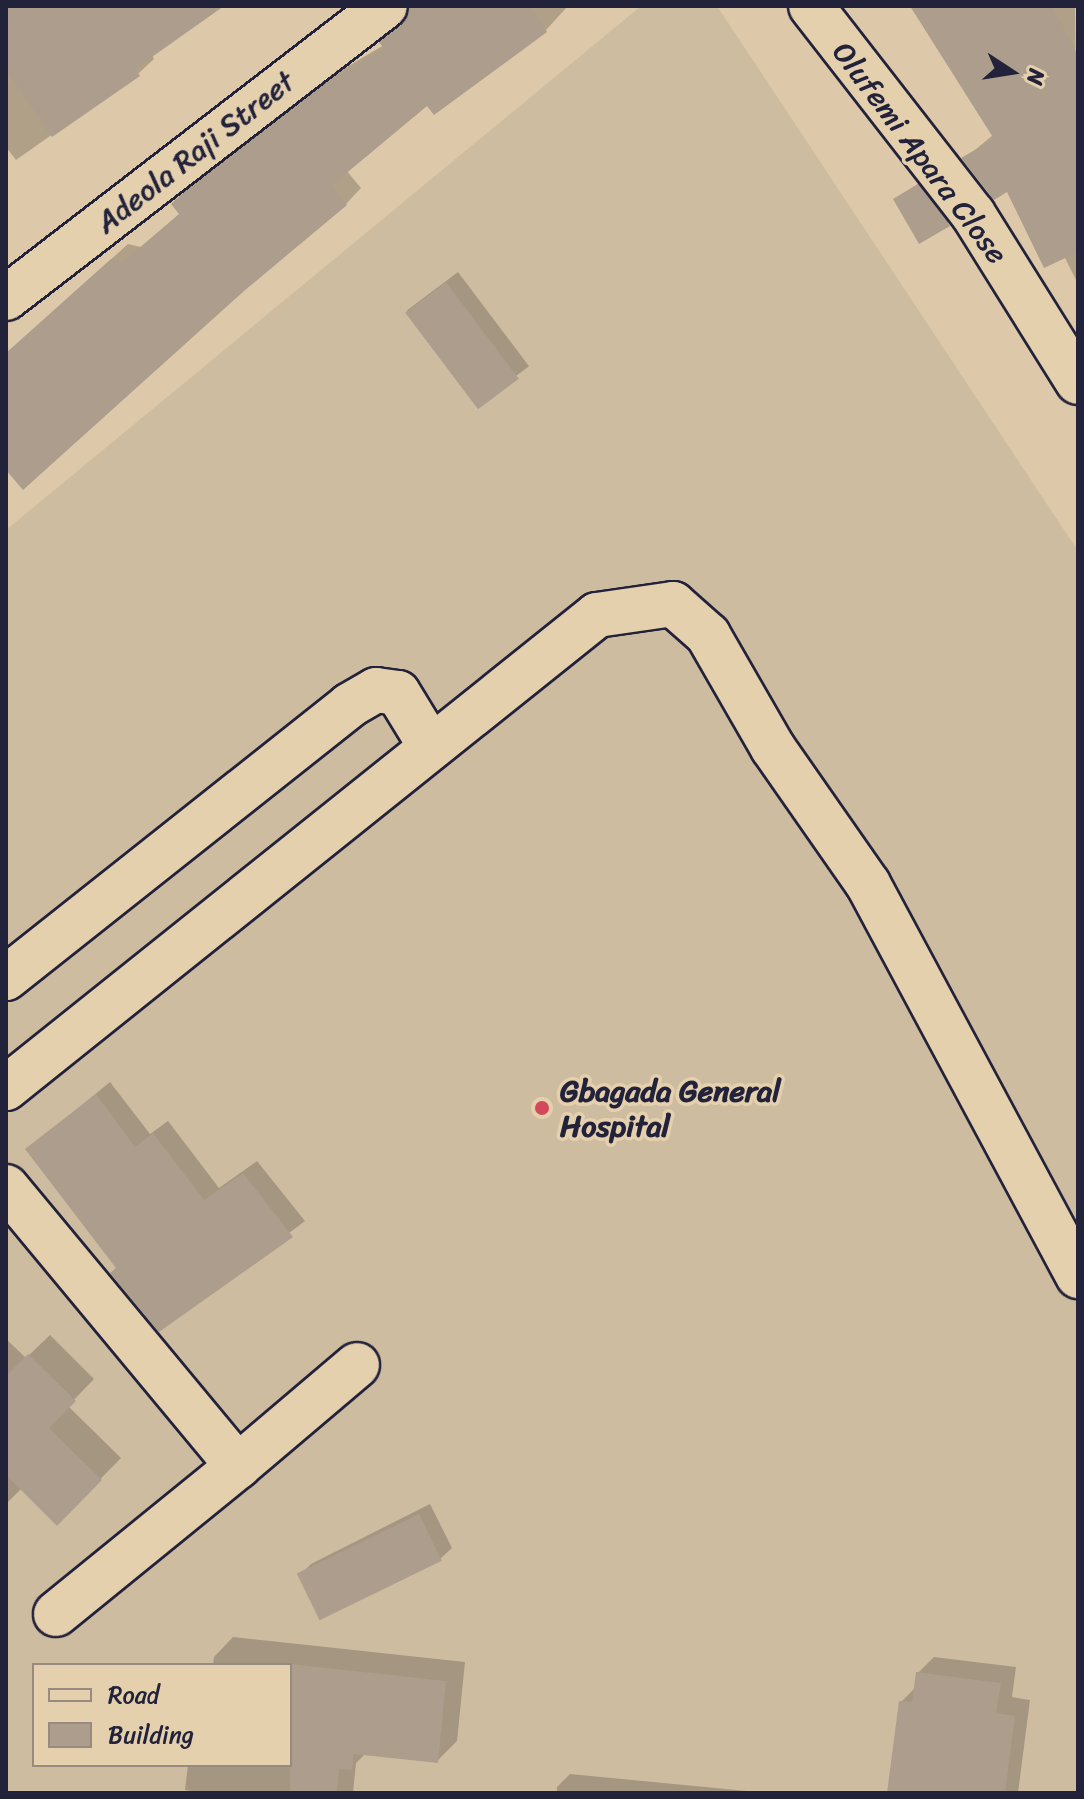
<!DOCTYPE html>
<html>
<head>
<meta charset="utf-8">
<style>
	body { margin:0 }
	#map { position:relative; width:1084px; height:1799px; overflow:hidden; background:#ddc9a9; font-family:Sriracha,sans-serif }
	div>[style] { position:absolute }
	.built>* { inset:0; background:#cebca0 }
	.shadow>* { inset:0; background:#0003; transform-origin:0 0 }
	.building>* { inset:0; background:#ac9d8c; transform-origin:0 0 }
	.roads { filter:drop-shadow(2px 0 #22223b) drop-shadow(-2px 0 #22223b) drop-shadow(0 2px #22223b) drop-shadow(0 -2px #22223b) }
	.minor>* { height:44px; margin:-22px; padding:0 22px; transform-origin:22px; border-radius:22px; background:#e5d0ae }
	.dots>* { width:22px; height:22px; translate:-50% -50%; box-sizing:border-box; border:4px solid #e5d0ae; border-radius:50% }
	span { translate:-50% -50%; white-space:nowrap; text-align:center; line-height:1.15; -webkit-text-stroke:7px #e5d0ae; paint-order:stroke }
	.street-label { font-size:30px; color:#22223b }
	.poi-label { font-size:30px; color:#22223b; font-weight:700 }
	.left { translate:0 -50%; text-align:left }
	.frame { position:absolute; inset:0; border:8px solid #22223b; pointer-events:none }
	.legend { position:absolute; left:32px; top:1663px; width:260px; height:104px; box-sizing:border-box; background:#e5d0ae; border:2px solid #978a80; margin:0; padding:10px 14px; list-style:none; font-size:24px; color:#22223b }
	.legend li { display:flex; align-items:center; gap:16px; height:40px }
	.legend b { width:40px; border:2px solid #978a80 }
	.north { position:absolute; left:972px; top:32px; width:80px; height:80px; -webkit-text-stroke:6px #e5d0ae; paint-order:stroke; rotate:102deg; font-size:22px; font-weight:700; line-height:32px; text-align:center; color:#22223b }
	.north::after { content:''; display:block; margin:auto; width:28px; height:36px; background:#22223b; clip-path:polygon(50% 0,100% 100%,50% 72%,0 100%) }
</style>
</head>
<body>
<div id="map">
	<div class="built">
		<i style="clip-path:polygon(evenodd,641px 6px,717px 6px,1078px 551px,1078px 1793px,6px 1793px,6px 530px,641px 6px,34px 1665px,290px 1665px,290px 1765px,34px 1765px,34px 1665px)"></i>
	</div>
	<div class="shadow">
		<i style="clip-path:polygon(6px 6px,220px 6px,152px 55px,154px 59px,138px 74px,16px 160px,6px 147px)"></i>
		<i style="clip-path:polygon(411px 6px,568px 6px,546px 30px,434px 112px,428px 103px,346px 170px,361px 188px,346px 204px,6px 474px,6px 354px,128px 244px,141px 247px,181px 213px,189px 188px,340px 71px,384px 45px,382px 42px,410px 17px)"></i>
		<i style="clip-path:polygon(912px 6px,1075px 6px,1078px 284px,1064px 256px,1008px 189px,964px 159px,993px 135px)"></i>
		<i style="clip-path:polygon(924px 180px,954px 219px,920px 241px,895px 199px)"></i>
		<i style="left:458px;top:272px;width:118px;height:64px;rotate:53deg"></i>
		<i style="clip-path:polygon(110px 1082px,150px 1134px,168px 1121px,219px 1188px,257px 1161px,305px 1221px,160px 1330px,118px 1268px,28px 1149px)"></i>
		<i style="clip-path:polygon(50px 1335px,94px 1379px,68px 1406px,121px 1458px,57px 1523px,22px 1488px,6px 1504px,6px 1339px,26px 1358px)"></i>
		<i style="clip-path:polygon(430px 1504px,452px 1548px,440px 1559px,299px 1576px,311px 1564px)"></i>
		<i style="clip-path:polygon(233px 1637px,465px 1662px,457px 1741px,437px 1761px,366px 1753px,356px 1763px,353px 1793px,203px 1793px,185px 1790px,188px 1765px,290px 1765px,290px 1665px,213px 1665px,214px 1657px)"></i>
		<i style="clip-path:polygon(934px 1657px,1016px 1667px,1012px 1697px,1030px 1700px,1018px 1793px,889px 1793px,901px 1702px,916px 1687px,918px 1673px)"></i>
		<i style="clip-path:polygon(570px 1774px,757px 1792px,557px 1793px,557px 1787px)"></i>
	</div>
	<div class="building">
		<i style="clip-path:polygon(6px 6px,224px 6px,135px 69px,140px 76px,52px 137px,6px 69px)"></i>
		<i style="clip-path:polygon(409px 6px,529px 6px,547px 32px,434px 115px,427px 106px,331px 186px,347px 205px,244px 291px,23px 490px,6px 470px,6px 353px,111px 259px,123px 262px,179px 214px,171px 204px,184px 192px,322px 86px,384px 49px,379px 42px,401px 25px)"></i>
		<i style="clip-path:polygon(910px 6px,1052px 6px,1078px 56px,1078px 252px,1044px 268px,1007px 192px,994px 200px,961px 158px,994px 139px)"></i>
		<i style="clip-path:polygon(918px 184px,950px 226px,919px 244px,893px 199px)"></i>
		<i style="left:446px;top:282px;width:121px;height:51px;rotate:53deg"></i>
		<i style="clip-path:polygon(96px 1094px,135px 1147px,153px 1133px,204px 1200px,243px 1173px,293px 1237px,159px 1332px,110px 1273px,116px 1268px,25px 1149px)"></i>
		<i style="clip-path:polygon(28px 1354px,76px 1401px,49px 1428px,102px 1480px,57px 1526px,6px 1475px,6px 1376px)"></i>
		<i style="left:419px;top:1514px;width:52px;height:136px;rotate:64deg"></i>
		<i style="clip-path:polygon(290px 1664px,446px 1681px,438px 1763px,354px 1754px,352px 1770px,339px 1769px,337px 1793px,290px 1793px)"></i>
		<i style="clip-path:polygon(916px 1672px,1001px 1683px,996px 1713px,1015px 1716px,1005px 1793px,887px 1793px,899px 1701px,912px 1702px)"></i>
	</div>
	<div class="roads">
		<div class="minor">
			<i style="left:811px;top:6px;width:264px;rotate:52.1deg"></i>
			<i style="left:973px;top:214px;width:198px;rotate:58deg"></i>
			<i style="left:6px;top:298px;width:478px;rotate:-37.6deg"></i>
			<i style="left:6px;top:978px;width:439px;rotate:-38.4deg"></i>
			<i style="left:350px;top:705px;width:30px;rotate:-30deg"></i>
			<i style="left:376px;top:690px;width:22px;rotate:8deg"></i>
			<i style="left:398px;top:693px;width:63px;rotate:58.6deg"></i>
			<i style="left:6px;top:1088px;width:757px;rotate:-38.67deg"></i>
			<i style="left:597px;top:615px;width:77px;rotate:-8.2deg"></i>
			<i style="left:673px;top:604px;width:47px;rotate:41.5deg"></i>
			<i style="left:708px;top:635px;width:130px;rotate:60.1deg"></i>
			<i style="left:773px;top:748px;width:166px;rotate:55.1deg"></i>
			<i style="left:868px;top:884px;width:445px;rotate:61.8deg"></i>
			<i style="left:6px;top:1187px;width:363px;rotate:50.3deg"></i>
			<i style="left:238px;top:1466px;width:156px;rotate:-40.3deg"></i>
			<i style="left:56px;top:1614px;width:235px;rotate:-39.1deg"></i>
		</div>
	</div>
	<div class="dots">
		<i style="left:542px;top:1108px;background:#d1495b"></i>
	</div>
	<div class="street-label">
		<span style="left:195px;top:152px;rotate:-38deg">Adeola Raji Street</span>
		<span style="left:920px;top:153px;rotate:53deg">Olufemi Apara Close</span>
	</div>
	<div class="poi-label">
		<span class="left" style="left:560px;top:1108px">Gbagada General<br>Hospital</span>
	</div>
	<div class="frame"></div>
	<ul class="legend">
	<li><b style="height:10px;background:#e5d0ae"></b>Road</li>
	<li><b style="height:22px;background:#ac9d8c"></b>Building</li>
	</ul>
	<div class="north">N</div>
</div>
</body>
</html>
